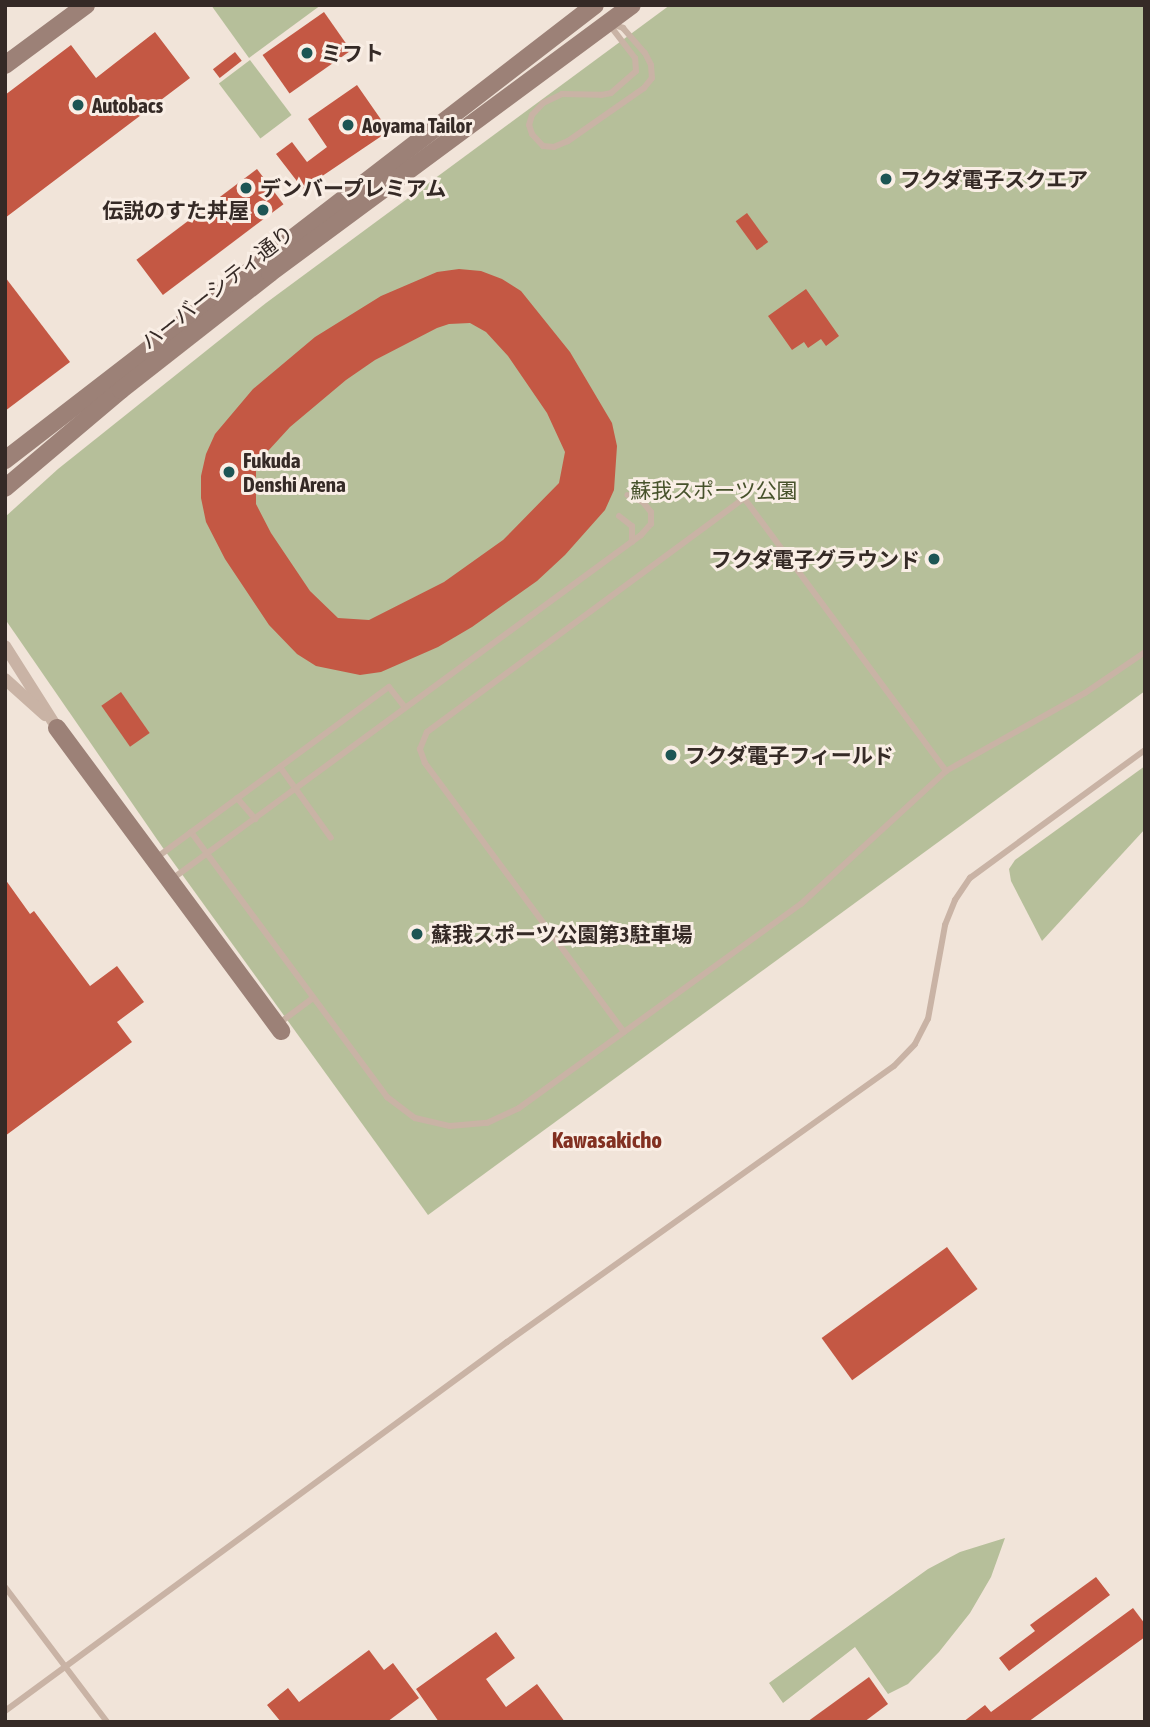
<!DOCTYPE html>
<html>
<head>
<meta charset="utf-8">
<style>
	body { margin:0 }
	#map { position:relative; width:1150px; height:1727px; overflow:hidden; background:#f1e4d9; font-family:"Asap Condensed","Noto Sans JP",sans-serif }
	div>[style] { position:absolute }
	.green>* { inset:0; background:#b6bf9a; transform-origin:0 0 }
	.building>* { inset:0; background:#c45844; transform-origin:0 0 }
	.lane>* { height:6px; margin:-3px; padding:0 3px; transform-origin:3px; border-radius:3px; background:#c9b3a5 }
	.street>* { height:12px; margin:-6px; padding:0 6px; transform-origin:6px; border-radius:6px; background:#c9b3a5 }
	.secondary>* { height:18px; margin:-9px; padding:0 9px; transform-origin:9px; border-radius:9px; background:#9c8177 }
	.dots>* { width:19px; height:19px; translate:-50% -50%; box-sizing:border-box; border:4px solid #f9eee5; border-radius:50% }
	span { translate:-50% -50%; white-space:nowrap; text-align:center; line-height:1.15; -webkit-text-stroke:6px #f9eee5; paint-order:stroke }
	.poi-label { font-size:21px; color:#352a26; font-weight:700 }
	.left { translate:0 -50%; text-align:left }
	.right { translate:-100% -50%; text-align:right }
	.street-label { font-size:21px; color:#352a26 }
	.park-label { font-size:21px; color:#47522b }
	.neighbourhood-label { font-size:23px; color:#823021; font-weight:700 }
	.frame { position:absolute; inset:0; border:7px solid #352a26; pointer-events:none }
</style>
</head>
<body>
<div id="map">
	<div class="green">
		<i style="clip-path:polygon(211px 5px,321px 5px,249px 58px)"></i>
		<i style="clip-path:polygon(670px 5px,1145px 5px,1145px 691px,428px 1215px,163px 848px,5px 619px,5px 517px,58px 469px,266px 303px)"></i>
		<i style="left:250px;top:60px;width:69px;height:39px;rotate:53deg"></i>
		<i style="clip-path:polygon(1145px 766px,1145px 829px,1042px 941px,1011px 881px,1009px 869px,1015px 860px)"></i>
		<i style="clip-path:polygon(1005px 1538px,991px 1577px,970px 1613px,939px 1652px,908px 1684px,888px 1694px,855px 1647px,783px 1703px,769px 1683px,928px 1569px,960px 1552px)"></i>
	</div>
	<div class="building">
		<i style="left:324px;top:12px;width:47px;height:75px;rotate:55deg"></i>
		<i style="clip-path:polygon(155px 32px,190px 78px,5px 218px,5px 95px,71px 45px,96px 78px)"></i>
		<i style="left:235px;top:52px;width:11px;height:28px;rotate:52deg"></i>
		<i style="clip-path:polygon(357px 85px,389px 131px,303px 189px,276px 154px,292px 142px,307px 162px,327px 147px,308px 119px)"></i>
		<i style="left:257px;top:169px;width:44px;height:151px;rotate:53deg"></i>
		<i style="left:747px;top:213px;width:36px;height:14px;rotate:54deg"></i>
		<i style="clip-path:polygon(evenodd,459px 269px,481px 271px,502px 279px,521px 291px,570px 352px,612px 423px,617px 446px,614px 490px,605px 510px,565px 555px,537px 581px,472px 627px,438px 647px,381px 672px,360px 675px,316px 666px,297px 654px,269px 625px,225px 559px,206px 522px,201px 498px,201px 476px,206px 454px,215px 434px,253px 389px,315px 337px,381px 296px,437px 272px,459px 269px,470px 323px,486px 332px,508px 356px,547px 413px,565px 452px,559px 483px,503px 540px,444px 582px,369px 620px,338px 618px,310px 591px,271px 533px,256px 504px,256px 471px,268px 451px,290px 427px,346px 380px,375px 360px,437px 328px,449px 324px,470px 323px)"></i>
		<i style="clip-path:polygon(5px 277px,70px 362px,5px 411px)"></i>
		<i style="clip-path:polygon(806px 289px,839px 336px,826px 346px,821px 339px,808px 348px,804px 342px,792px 350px,768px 316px)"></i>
		<i style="left:121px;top:692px;width:50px;height:24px;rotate:55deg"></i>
		<i style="clip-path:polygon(5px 879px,30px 914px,34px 911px,90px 986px,117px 966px,144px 1002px,117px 1022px,132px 1042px,5px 1136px)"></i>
		<i style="left:947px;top:1247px;width:52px;height:155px;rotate:54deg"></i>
		<i style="clip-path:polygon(1096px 1577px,1110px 1595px,1009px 1671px,999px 1658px,1035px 1631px,1030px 1625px)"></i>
		<i style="clip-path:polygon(1133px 1608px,1145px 1624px,1145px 1637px,1028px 1722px,963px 1722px,985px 1705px,991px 1712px)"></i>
		<i style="clip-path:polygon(496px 1632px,515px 1658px,486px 1679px,506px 1707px,537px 1684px,565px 1722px,439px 1722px,416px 1689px)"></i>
		<i style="clip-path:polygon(369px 1650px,384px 1670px,393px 1663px,419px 1698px,387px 1722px,281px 1722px,267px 1705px,288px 1688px,299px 1702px)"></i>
		<i style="clip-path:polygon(869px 1677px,888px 1704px,864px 1722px,807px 1722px)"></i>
	</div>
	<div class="lane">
		<i style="left:608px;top:23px;width:16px;rotate:18deg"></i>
		<i style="left:623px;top:28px;width:33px;rotate:49deg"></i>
		<i style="left:645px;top:53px;width:13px;rotate:63deg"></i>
		<i style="left:651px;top:65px;width:13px;rotate:86deg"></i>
		<i style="left:652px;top:78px;width:13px;rotate:129deg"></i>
		<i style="left:644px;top:88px;width:93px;rotate:145.1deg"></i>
		<i style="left:568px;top:141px;width:15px;rotate:157deg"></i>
		<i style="left:554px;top:147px;width:11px;rotate:-175deg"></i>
		<i style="left:543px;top:146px;width:16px;rotate:-133deg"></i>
		<i style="left:532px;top:134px;width:9px;rotate:-108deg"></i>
		<i style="left:529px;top:125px;width:10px;rotate:-73deg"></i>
		<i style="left:532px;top:115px;width:16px;rotate:-47deg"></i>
		<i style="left:543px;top:103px;width:21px;rotate:-25deg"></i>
		<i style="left:562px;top:94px;width:39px;rotate:1deg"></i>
		<i style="left:601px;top:95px;width:10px;rotate:-11deg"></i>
		<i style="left:611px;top:93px;width:33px;rotate:-41deg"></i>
		<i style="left:636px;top:71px;width:13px;rotate:-94deg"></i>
		<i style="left:635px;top:58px;width:44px;rotate:-127.6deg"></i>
		<i style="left:619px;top:516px;width:16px;rotate:38deg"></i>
		<i style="left:632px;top:526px;width:16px;rotate:90deg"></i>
		<i style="left:280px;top:767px;width:87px;rotate:54.3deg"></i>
		<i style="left:237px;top:798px;width:28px;rotate:49deg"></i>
		<i style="left:191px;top:832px;width:330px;rotate:53.5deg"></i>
		<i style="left:387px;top:1097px;width:35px;rotate:37deg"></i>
		<i style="left:415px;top:1118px;width:36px;rotate:13deg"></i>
		<i style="left:450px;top:1126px;width:37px;rotate:-5deg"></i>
		<i style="left:487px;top:1123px;width:35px;rotate:-25deg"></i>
		<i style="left:519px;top:1108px;width:348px;rotate:-35.9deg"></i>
		<i style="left:801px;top:904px;width:197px;rotate:-42.5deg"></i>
		<i style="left:946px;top:771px;width:159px;rotate:-29.3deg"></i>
		<i style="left:1085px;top:693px;width:73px;rotate:-34.3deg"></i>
		<i style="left:156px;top:858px;width:289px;rotate:-36.3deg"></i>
		<i style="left:389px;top:687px;width:24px;rotate:52deg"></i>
		<i style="left:172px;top:879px;width:582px;rotate:-36.26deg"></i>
		<i style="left:641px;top:535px;width:15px;rotate:-48deg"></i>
		<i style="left:651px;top:524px;width:12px;rotate:-90deg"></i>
		<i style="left:651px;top:512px;width:13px;rotate:-129deg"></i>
		<i style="left:643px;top:502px;width:17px;rotate:-156deg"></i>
		<i style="left:278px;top:1024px;width:44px;rotate:-36.6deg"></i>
		<i style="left:624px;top:1032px;width:335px;rotate:-126.5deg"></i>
		<i style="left:425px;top:763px;width:15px;rotate:-110deg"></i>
		<i style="left:420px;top:749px;width:18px;rotate:-68deg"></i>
		<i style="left:427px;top:732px;width:394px;rotate:-36.4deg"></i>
		<i style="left:744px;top:498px;width:340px;rotate:53.5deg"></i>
		<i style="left:5px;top:1587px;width:169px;rotate:52.9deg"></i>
		<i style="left:5px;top:1711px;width:623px;rotate:-36.32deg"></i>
		<i style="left:507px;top:1342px;width:475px;rotate:-35.5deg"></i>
		<i style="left:894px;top:1066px;width:30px;rotate:-46deg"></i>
		<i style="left:915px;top:1044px;width:28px;rotate:-63deg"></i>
		<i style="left:928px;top:1019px;width:96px;rotate:-79.7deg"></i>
		<i style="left:945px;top:925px;width:27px;rotate:-68deg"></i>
		<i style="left:955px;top:900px;width:27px;rotate:-56deg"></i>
		<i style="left:970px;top:878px;width:217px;rotate:-36.2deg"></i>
	</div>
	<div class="street">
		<i style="left:5px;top:646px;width:97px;rotate:57.6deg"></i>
		<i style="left:5px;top:679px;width:54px;rotate:42deg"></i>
	</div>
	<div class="secondary">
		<i style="left:5px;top:65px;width:101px;rotate:-36.5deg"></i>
		<i style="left:5px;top:460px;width:745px;rotate:-37.64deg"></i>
		<i style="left:5px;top:488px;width:152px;rotate:-40.2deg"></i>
		<i style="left:121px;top:390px;width:189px;rotate:-38.1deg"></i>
		<i style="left:270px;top:273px;width:450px;rotate:-36.5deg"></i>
		<i style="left:57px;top:728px;width:377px;rotate:53.5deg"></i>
	</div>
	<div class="dots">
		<i style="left:307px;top:53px;background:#1d5554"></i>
		<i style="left:78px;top:105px;background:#1d5554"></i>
		<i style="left:348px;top:125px;background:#1d5554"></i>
		<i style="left:886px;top:179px;background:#1d5554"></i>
		<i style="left:246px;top:188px;background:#1d5554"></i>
		<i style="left:263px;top:210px;background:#1d5554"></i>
		<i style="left:229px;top:472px;background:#1d5554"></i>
		<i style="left:934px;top:559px;background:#1d5554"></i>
		<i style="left:671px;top:755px;background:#1d5554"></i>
		<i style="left:417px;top:934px;background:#1d5554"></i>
	</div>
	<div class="poi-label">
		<span class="left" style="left:321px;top:53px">ミフト</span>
		<span class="left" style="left:92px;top:105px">Autobacs</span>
		<span class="left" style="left:362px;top:125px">Aoyama Tailor</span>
		<span class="left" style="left:900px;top:179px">フクダ電子スクエア</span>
		<span class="left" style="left:260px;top:188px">デンバープレミアム</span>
		<span class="right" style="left:249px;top:210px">伝説のすた丼屋</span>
		<span class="left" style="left:243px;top:472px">Fukuda<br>Denshi Arena</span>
		<span class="right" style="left:920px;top:559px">フクダ電子グラウンド</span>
		<span class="left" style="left:685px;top:755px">フクダ電子フィールド</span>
		<span class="left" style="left:431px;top:934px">蘇我スポーツ公園第3駐車場</span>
	</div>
	<div class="street-label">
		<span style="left:217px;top:287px;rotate:-38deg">ハーバーシティ通り</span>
	</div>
	<div class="park-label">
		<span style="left:714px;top:490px">蘇我スポーツ公園</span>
	</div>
	<div class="neighbourhood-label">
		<span style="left:607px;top:1140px">Kawasakicho</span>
	</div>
	<div class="frame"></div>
</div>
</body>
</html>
